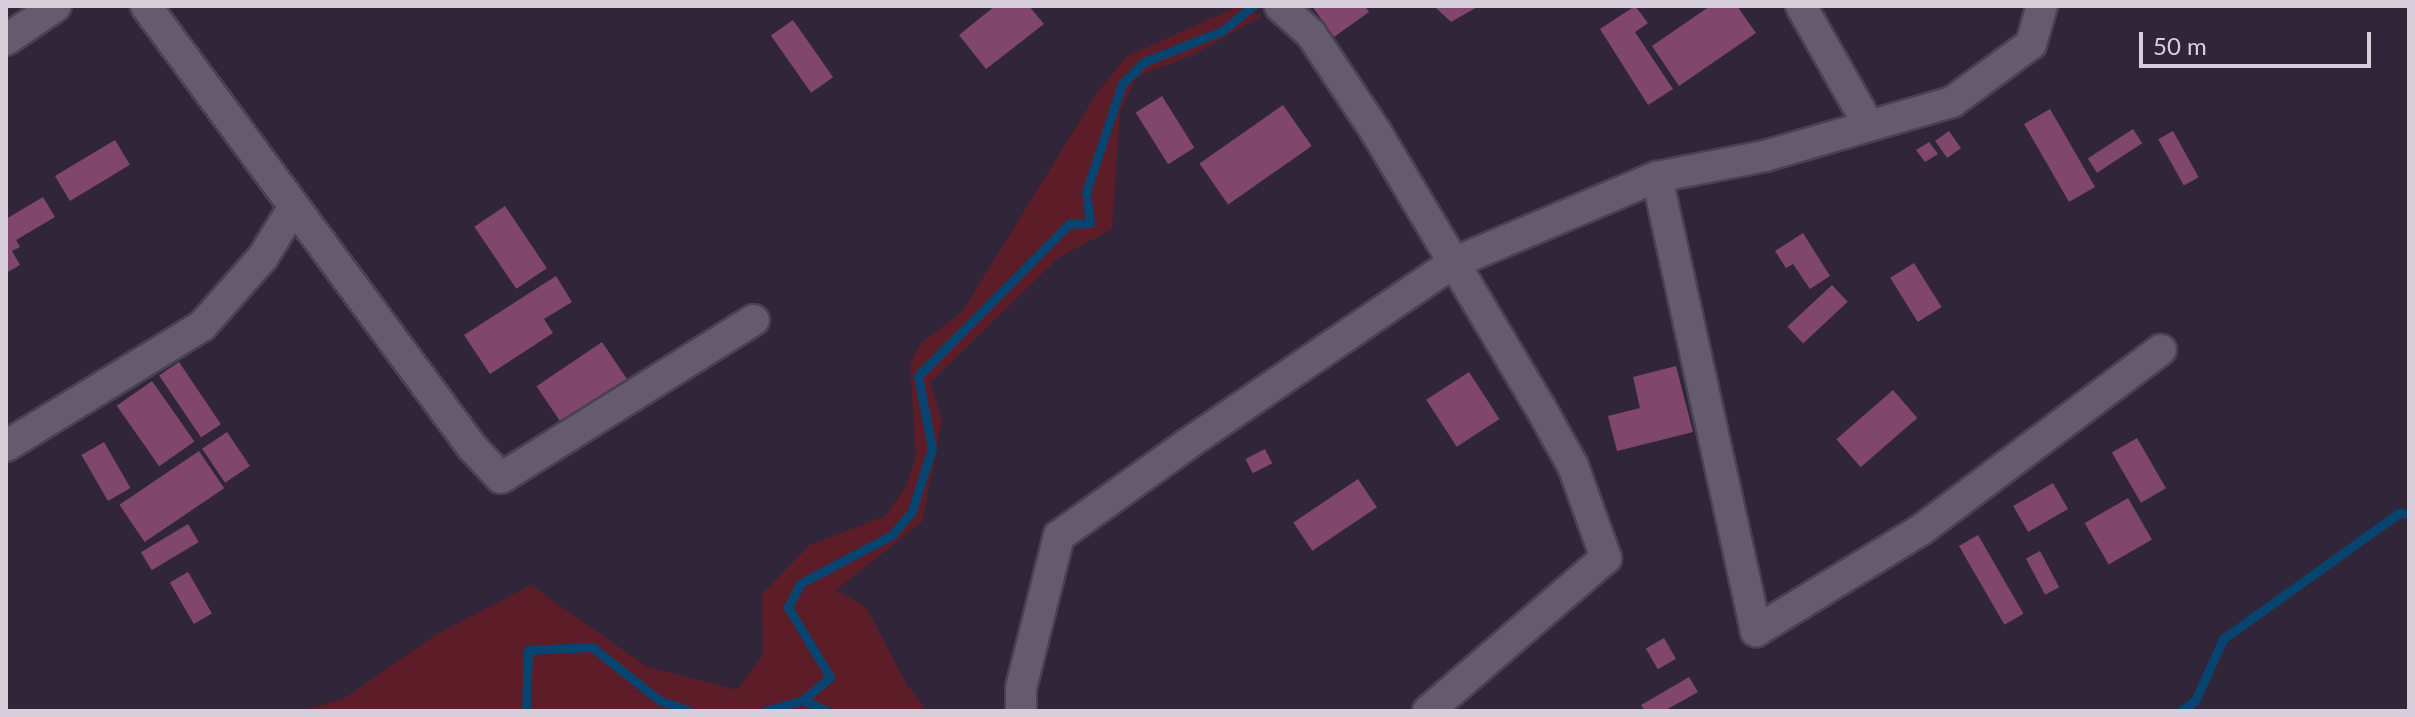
<!DOCTYPE html>
<html>
<head>
<meta charset="utf-8">
<style>
	body { margin:0 }
	#map { position:relative; width:2415px; height:717px; overflow:hidden; background:#312639; font-family:Lato,sans-serif }
	div>[style] { position:absolute }
	.green>* { inset:0; background:#5d1d28 }
	.stream>* { height:9px; margin:-4.5px; padding:0 4.5px; transform-origin:4.5px; border-radius:4.5px; background:#074470 }
	.building>* { inset:0; background:#81466c; transform-origin:0 0 }
	.roads { filter:drop-shadow(2px 0 #4a4151) drop-shadow(-2px 0 #4a4151) drop-shadow(0 2px #4a4151) drop-shadow(0 -2px #4a4151) }
	.minor>* { height:30px; margin:-15px; padding:0 15px; transform-origin:15px; border-radius:15px; background:#665a6f }
	span { translate:-50% -50%; white-space:nowrap; text-align:center; line-height:1.15; -webkit-text-stroke:6px #312639; paint-order:stroke }
	.frame { position:absolute; inset:0; border:8px solid #d7d0dc; pointer-events:none }
	.scale { position:absolute; left:2139px; top:32px; width:232px; height:36px; box-sizing:border-box; border:4px solid #d7d0dc; border-top:0; padding-left:10px; font-size:24px; line-height:28px; white-space:nowrap; color:#d7d0dc; -webkit-text-stroke:6px #312639; paint-order:stroke }
</style>
</head>
<body>
<div id="map">
	<div class="green">
		<i style="clip-path:polygon(1239px 6px,1262px 16px,1193px 55px,1136px 77px,1120px 111px,1112px 229px,1058px 258px,930px 383px,942px 420px,922px 522px,836px 590px,866px 607px,907px 685px,927px 711px,302px 711px,345px 698px,437px 634px,531px 585px,647px 667px,737px 690px,763px 655px,762px 594px,810px 545px,885px 516px,907px 485px,916px 456px,910px 364px,921px 343px,962px 312px,1097px 93px,1127px 56px)"></i>
	</div>
	<div class="stream">
		<i style="left:803px;top:700px;width:35px;rotate:-40deg"></i>
		<i style="left:830px;top:677px;width:82px;rotate:-121deg"></i>
		<i style="left:788px;top:607px;width:27px;rotate:-62deg"></i>
		<i style="left:801px;top:583px;width:103px;rotate:-27.8deg"></i>
		<i style="left:892px;top:535px;width:31px;rotate:-50deg"></i>
		<i style="left:912px;top:511px;width:66px;rotate:-72.4deg"></i>
		<i style="left:932px;top:448px;width:73px;rotate:-101deg"></i>
		<i style="left:918px;top:376px;width:214px;rotate:-45.2deg"></i>
		<i style="left:1069px;top:224px;width:21px;rotate:-3deg"></i>
		<i style="left:1090px;top:223px;width:31px;rotate:-97deg"></i>
		<i style="left:1086px;top:192px;width:114px;rotate:-71.6deg"></i>
		<i style="left:1122px;top:84px;width:31px;rotate:-45deg"></i>
		<i style="left:1144px;top:62px;width:84px;rotate:-21.7deg"></i>
		<i style="left:1222px;top:31px;width:40px;rotate:-39deg"></i>
		<i style="left:526px;top:711px;width:61px;rotate:-88.1deg"></i>
		<i style="left:528px;top:650px;width:64px;rotate:-2.7deg"></i>
		<i style="left:592px;top:647px;width:85px;rotate:38.3deg"></i>
		<i style="left:659px;top:700px;width:32px;rotate:20deg"></i>
		<i style="left:765px;top:711px;width:40px;rotate:-16deg"></i>
		<i style="left:803px;top:700px;width:26px;rotate:25deg"></i>
		<i style="left:2181px;top:711px;width:17px;rotate:-36deg"></i>
		<i style="left:2195px;top:701px;width:68px;rotate:-65.7deg"></i>
		<i style="left:2223px;top:639px;width:216px;rotate:-35.6deg"></i>
		<i style="left:2399px;top:513px;width:10px;rotate:6deg"></i>
	</div>
	<div class="building">
		<i style="clip-path:polygon(995px 6px,1029px 6px,1044px 24px,986px 69px,959px 35px)"></i>
		<i style="clip-path:polygon(1312px 6px,1365px 6px,1369px 12px,1334px 37px)"></i>
		<i style="clip-path:polygon(1434px 6px,1479px 6px,1451px 22px)"></i>
		<i style="clip-path:polygon(1635px 6px,1648px 23px,1635px 32px,1673px 89px,1648px 105px,1600px 29px)"></i>
		<i style="clip-path:polygon(1710px 6px,1737px 6px,1756px 33px,1679px 86px,1652px 46px)"></i>
		<i style="left:793px;top:20px;width:70px;height:27px;rotate:55deg"></i>
		<i style="left:1162px;top:96px;width:61px;height:31px;rotate:58deg"></i>
		<i style="left:1283px;top:105px;width:50px;height:102px;rotate:55deg"></i>
		<i style="left:2050px;top:109px;width:90px;height:30px;rotate:60deg"></i>
		<i style="left:2133px;top:129px;width:17px;height:54px;rotate:57deg"></i>
		<i style="left:1949px;top:131px;width:21px;height:17px;rotate:55deg"></i>
		<i style="left:2173px;top:131px;width:53px;height:17px;rotate:61deg"></i>
		<i style="left:115px;top:140px;width:29px;height:70px;rotate:59deg"></i>
		<i style="clip-path:polygon(1929px 142px,1938px 154px,1925px 162px,1916px 150px)"></i>
		<i style="clip-path:polygon(43px 197px,55px 217px,16px 240px,20px 247px,12px 251px,20px 265px,6px 273px,6px 219px)"></i>
		<i style="left:505px;top:206px;width:75px;height:37px;rotate:56deg"></i>
		<i style="clip-path:polygon(1803px 233px,1830px 276px,1810px 289px,1793px 264px,1786px 268px,1775px 251px)"></i>
		<i style="left:1914px;top:263px;width:52px;height:28px;rotate:58deg"></i>
		<i style="clip-path:polygon(556px 276px,572px 302px,544px 319px,553px 333px,490px 374px,464px 335px)"></i>
		<i style="left:1832px;top:285px;width:23px;height:61px;rotate:47deg"></i>
		<i style="left:602px;top:342px;width:48px;height:79px;rotate:56deg"></i>
		<i style="left:179px;top:362px;width:75px;height:24px;rotate:56deg"></i>
		<i style="clip-path:polygon(1676px 366px,1693px 432px,1617px 451px,1608px 416px,1640px 408px,1633px 377px)"></i>
		<i style="left:1469px;top:372px;width:56px;height:51px;rotate:57deg"></i>
		<i style="left:152px;top:381px;width:74px;height:43px;rotate:55deg"></i>
		<i style="left:1893px;top:390px;width:37px;height:75px;rotate:49deg"></i>
		<i style="left:227px;top:432px;width:41px;height:30px;rotate:56deg"></i>
		<i style="left:2137px;top:438px;width:58px;height:29px;rotate:60deg"></i>
		<i style="left:104px;top:442px;width:53px;height:26px;rotate:60deg"></i>
		<i style="left:1265px;top:449px;width:16px;height:22px;rotate:63deg"></i>
		<i style="left:199px;top:451px;width:45px;height:96px;rotate:56deg"></i>
		<i style="left:1358px;top:479px;width:34px;height:78px;rotate:56deg"></i>
		<i style="left:2053px;top:483px;width:30px;height:46px;rotate:60deg"></i>
		<i style="left:2128px;top:498px;width:48px;height:50px;rotate:60deg"></i>
		<i style="left:188px;top:524px;width:21px;height:55px;rotate:59deg"></i>
		<i style="left:1978px;top:535px;width:91px;height:22px;rotate:60deg"></i>
		<i style="left:2040px;top:551px;width:41px;height:16px;rotate:62deg"></i>
		<i style="left:188px;top:572px;width:48px;height:21px;rotate:60deg"></i>
		<i style="left:1664px;top:638px;width:24px;height:21px;rotate:60deg"></i>
		<i style="clip-path:polygon(1689px 677px,1698px 692px,1664px 711px,1645px 711px,1641px 705px)"></i>
	</div>
	<div class="roads">
		<div class="minor">
			<i style="left:146px;top:6px;width:548px;rotate:53.53deg"></i>
			<i style="left:472px;top:447px;width:42px;rotate:46.9deg"></i>
			<i style="left:501px;top:478px;width:298px;rotate:-32deg"></i>
			<i style="left:1280px;top:6px;width:42px;rotate:42.1deg"></i>
			<i style="left:1311px;top:34px;width:118px;rotate:56.4deg"></i>
			<i style="left:1376px;top:132px;width:318px;rotate:59.2deg"></i>
			<i style="left:1539px;top:405px;width:70px;rotate:60.9deg"></i>
			<i style="left:1573px;top:466px;width:98px;rotate:70.3deg"></i>
			<i style="left:1606px;top:558px;width:235px;rotate:139.3deg"></i>
			<i style="left:1801px;top:6px;width:136px;rotate:60.4deg"></i>
			<i style="left:6px;top:40px;width:60px;rotate:-34.2deg"></i>
			<i style="left:1657px;top:177px;width:465px;rotate:77.7deg"></i>
			<i style="left:1756px;top:631px;width:193px;rotate:-31.5deg"></i>
			<i style="left:1921px;top:530px;width:300px;rotate:-36.9deg"></i>
			<i style="left:6px;top:446px;width:230px;rotate:-31.5deg"></i>
			<i style="left:202px;top:326px;width:92px;rotate:-48.5deg"></i>
			<i style="left:263px;top:257px;width:57px;rotate:-58.5deg"></i>
			<i style="left:1021px;top:711px;width:23px;rotate:-90deg"></i>
			<i style="left:1021px;top:688px;width:157px;rotate:-76deg"></i>
			<i style="left:1059px;top:536px;width:156px;rotate:-35.6deg"></i>
			<i style="left:1186px;top:445px;width:323px;rotate:-34.3deg"></i>
			<i style="left:1453px;top:263px;width:221px;rotate:-22.9deg"></i>
			<i style="left:1657px;top:177px;width:110px;rotate:-11deg"></i>
			<i style="left:1765px;top:156px;width:195px;rotate:-16.1deg"></i>
			<i style="left:1952px;top:102px;width:98px;rotate:-36.3deg"></i>
			<i style="left:2031px;top:44px;width:40px;rotate:-74deg"></i>
		</div>
	</div>
	<div class="frame"></div>
	<div class="scale">50 m</div>
</div>
</body>
</html>
